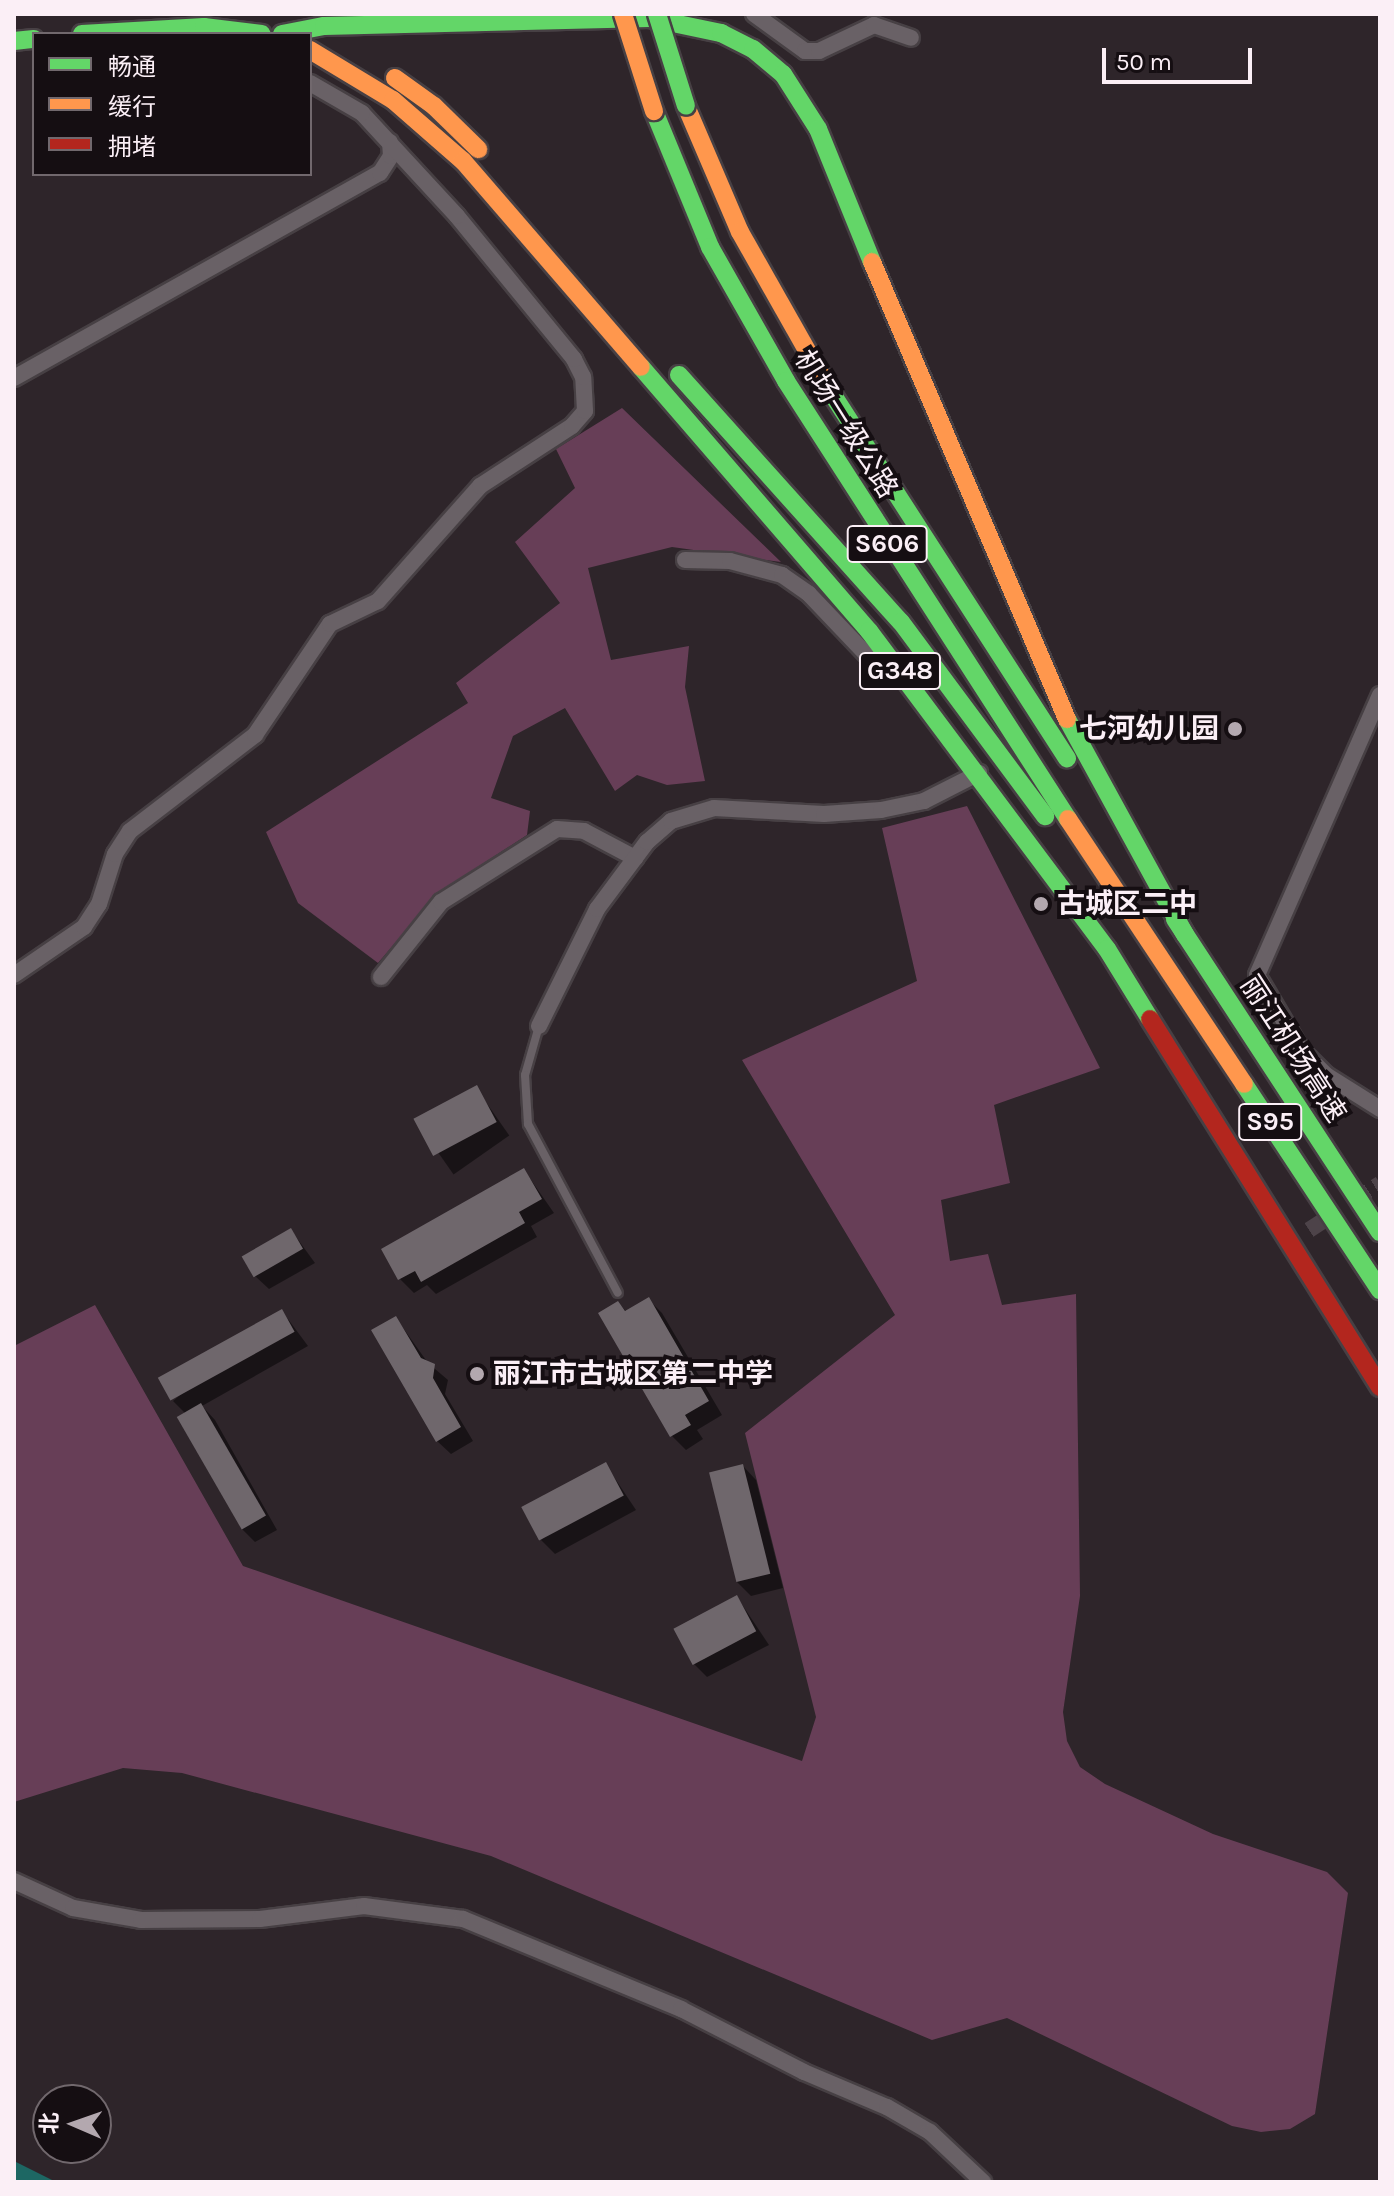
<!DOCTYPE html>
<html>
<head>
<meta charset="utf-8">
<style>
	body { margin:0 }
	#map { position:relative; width:1394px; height:2196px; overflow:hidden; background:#2e252a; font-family:Karla,"Noto Sans SC",sans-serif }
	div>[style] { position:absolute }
	.forest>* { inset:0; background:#673e57 }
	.water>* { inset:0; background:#1d6763 }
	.shadow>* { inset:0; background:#0007; transform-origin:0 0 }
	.building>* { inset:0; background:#6f676c; transform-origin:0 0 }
	.street-tunnel>* { height:16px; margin-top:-8px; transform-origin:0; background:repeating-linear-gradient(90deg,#4d4349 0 16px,transparent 0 24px) }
	.roads { filter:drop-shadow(2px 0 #474044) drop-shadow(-2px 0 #474044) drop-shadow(0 2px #474044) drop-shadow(0 -2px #474044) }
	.lane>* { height:8px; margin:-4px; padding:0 4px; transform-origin:4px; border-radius:4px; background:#696166 }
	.street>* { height:16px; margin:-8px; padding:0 8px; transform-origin:8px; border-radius:8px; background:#696166 }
	.fast>* { height:18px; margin:-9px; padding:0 9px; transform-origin:9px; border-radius:9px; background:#63d668 }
	.slow>* { height:18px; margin:-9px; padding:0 9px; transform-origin:9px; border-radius:9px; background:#ff974d }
	.jam>* { height:18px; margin:-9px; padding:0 9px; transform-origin:9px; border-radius:9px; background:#b3261e }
	.bridges { filter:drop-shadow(2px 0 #474044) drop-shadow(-2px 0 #474044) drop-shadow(0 2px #474044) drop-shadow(0 -2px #474044) }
	.fast-bridge>* { height:18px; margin:-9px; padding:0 9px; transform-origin:9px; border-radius:9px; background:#63d668 }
	.slow-bridge>* { height:18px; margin:-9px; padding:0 9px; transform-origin:9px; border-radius:9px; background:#ff974d }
	.dots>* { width:22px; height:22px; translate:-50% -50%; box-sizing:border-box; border:4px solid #150e12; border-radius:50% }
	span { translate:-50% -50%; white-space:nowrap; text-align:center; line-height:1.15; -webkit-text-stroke:8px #150e12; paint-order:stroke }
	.shield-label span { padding:2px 6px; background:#150e12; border:2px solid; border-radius:6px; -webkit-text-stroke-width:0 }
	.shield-label { font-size:26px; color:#fbeff6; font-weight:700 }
	.street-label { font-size:28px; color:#fbeff6 }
	.poi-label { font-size:28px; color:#fbeff6; font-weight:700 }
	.right { translate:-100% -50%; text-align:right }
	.left { translate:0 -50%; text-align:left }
	.frame { position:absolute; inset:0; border:16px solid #fbeff6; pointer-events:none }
	.legend { position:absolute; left:32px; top:32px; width:280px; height:144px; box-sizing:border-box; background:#150e12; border:2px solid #71686d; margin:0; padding:10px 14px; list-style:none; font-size:24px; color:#fbeff6 }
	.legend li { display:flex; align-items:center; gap:16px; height:40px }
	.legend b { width:40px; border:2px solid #71686d }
	.north { position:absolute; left:32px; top:2084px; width:80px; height:80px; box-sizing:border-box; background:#150e12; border:2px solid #71686d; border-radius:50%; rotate:272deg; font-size:22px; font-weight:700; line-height:32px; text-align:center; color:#fbeff6 }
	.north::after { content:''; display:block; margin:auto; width:28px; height:36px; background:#b3a8af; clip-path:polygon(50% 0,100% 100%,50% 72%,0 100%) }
	.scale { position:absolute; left:1102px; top:48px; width:150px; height:36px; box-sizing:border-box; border:4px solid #fbeff6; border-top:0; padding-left:10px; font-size:24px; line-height:28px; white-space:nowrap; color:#fbeff6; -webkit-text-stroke:6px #150e12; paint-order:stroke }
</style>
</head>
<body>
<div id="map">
	<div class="forest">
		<i style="clip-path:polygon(622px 408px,781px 562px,672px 547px,588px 568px,611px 660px,689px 646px,685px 687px,705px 781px,667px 785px,637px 775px,615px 791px,565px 708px,513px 736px,491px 798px,530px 811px,527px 835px,438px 893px,378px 963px,298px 903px,266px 832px,468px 703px,456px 683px,560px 603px,515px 542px,575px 488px,556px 449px)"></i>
		<i style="clip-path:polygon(967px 806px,1100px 1068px,994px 1105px,1010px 1183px,941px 1200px,950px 1261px,988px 1254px,1002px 1305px,1076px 1294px,1080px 1596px,1063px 1712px,1067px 1741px,1080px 1767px,1105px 1784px,1213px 1834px,1327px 1872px,1348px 1893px,1315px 2114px,1290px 2129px,1261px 2132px,1232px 2126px,1007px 2018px,932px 2040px,491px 1856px,182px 1773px,123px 1768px,14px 1802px,14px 1346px,95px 1305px,243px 1566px,802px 1761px,816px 1717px,745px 1433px,895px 1315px,742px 1060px,917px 981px,882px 828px)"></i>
	</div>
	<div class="water">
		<i style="clip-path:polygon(14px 2161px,56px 2182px,14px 2182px)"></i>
	</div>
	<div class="shadow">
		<i style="left:476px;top:1088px;width:58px;height:68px;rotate:55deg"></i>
		<i style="clip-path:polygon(524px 1170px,554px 1213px,531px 1226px,537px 1237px,436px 1294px,427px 1285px,414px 1293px,400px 1279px,384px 1249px)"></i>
		<i style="clip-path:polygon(291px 1230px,315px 1263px,269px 1289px,255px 1276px)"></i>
		<i style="clip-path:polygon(649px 1300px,662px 1313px,722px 1415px,697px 1430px,703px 1439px,686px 1450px,672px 1436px,600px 1313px,618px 1303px,627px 1312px)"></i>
		<i style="clip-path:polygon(282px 1311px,308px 1346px,202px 1406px,215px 1420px,277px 1530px,255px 1542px,242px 1529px,186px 1414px,173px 1401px)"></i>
		<i style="clip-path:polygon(396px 1318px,428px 1363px,448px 1380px,445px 1394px,473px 1441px,451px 1454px,437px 1441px)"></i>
		<i style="clip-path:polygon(606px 1465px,636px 1510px,555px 1554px,541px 1540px)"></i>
		<i style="clip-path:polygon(743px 1466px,756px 1480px,783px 1588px,751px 1596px,737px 1582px)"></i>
		<i style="clip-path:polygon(737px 1597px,769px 1645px,707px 1677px,694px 1664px)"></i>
	</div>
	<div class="building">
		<i style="left:477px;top:1085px;width:42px;height:72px;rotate:62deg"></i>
		<i style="clip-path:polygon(524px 1168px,542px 1199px,519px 1212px,525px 1223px,421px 1282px,415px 1271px,398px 1280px,381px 1249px)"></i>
		<i style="left:291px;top:1228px;width:24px;height:57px;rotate:60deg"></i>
		<i style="clip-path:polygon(649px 1297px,709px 1401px,685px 1415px,691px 1425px,670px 1437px,598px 1313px,618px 1301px,625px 1311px)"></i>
		<i style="left:282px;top:1309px;width:26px;height:142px;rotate:61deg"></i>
		<i style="clip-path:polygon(396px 1316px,421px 1358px,435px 1364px,433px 1378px,461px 1427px,436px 1442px,371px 1330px)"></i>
		<i style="left:201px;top:1403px;width:130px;height:28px;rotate:60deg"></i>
		<i style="left:606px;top:1462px;width:38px;height:96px;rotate:62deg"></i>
		<i style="left:743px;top:1464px;width:113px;height:35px;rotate:76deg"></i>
		<i style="left:737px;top:1595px;width:41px;height:72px;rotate:62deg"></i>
	</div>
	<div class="street-tunnel">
		<i style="left:1355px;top:1200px;width:30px;rotate:-33deg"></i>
		<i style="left:1309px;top:1230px;width:31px;rotate:-33deg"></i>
	</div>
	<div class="roads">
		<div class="lane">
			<i style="left:539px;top:1026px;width:51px;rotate:105.9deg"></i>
			<i style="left:525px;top:1075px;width:49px;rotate:86.5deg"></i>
			<i style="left:528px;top:1124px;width:191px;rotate:62deg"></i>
		</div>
		<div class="street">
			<i style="left:754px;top:14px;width:63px;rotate:36deg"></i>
			<i style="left:805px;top:51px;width:14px"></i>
			<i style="left:819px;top:51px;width:61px;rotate:-25.3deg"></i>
			<i style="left:874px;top:25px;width:39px;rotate:19deg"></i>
			<i style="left:14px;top:378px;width:420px;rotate:-29.3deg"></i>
			<i style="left:380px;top:173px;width:20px;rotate:-57deg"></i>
			<i style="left:391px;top:156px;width:14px;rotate:-94deg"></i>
			<i style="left:685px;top:560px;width:45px;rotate:1.3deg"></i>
			<i style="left:730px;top:561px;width:54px;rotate:15.1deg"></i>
			<i style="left:782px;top:575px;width:33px;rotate:35deg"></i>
			<i style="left:809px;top:594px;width:110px;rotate:46.5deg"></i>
			<i style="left:1380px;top:695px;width:306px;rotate:113.7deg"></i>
			<i style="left:1257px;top:975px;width:87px;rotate:59.6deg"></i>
			<i style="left:1301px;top:1050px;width:35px;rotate:45deg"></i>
			<i style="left:1326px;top:1075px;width:64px;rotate:32.2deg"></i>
			<i style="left:14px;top:975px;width:85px;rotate:-34.4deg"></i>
			<i style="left:84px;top:927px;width:27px;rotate:-57deg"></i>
			<i style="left:99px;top:904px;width:52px;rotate:-72.3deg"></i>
			<i style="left:115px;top:854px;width:27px;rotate:-57deg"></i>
			<i style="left:130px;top:831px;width:158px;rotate:-37.5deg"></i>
			<i style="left:255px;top:735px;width:134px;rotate:-56deg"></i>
			<i style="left:330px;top:624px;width:53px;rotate:-25.6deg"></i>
			<i style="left:378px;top:601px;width:154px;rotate:-48.4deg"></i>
			<i style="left:480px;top:486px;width:110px;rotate:-33.1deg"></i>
			<i style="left:572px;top:426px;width:20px;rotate:-49deg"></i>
			<i style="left:585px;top:411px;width:34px;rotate:-93deg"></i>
			<i style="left:583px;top:377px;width:20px;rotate:-117deg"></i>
			<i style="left:574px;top:359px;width:185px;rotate:-129.3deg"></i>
			<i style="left:457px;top:216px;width:140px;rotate:-132.7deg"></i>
			<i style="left:362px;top:113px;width:60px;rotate:-150deg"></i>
			<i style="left:381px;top:977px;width:96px;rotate:-51.3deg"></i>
			<i style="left:441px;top:902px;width:137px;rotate:-32.2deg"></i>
			<i style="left:557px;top:829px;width:27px;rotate:4deg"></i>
			<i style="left:584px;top:831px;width:58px;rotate:27.9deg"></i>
			<i style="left:539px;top:1026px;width:131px;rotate:-63.6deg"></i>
			<i style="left:597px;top:909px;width:84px;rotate:-53.3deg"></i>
			<i style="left:647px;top:842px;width:32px;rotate:-41deg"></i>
			<i style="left:671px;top:821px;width:45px;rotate:-16.8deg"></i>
			<i style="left:714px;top:808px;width:110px;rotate:3.1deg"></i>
			<i style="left:824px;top:814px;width:57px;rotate:-4deg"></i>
			<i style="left:881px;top:810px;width:44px;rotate:-11.8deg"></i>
			<i style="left:924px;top:801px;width:62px;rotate:-27deg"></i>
			<i style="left:14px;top:1881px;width:65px;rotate:24.6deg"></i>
			<i style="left:73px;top:1908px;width:69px;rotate:10deg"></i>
			<i style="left:141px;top:1920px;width:119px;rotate:-0.5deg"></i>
			<i style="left:260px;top:1919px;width:105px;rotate:-7.1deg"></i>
			<i style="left:364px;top:1906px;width:100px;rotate:7.5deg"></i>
			<i style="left:463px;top:1919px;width:236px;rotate:22.4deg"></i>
			<i style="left:681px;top:2009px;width:138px;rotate:27.1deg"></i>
			<i style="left:804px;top:2072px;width:90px;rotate:22.9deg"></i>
			<i style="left:887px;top:2107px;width:50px;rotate:30.2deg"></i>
			<i style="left:930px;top:2132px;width:73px;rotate:43.3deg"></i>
		</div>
		<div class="fast">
			<i style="left:82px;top:34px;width:122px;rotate:-3.3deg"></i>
			<i style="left:204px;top:27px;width:58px;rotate:6.9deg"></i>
			<i style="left:282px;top:34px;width:43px;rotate:-10.8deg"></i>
			<i style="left:324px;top:26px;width:325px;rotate:-1.4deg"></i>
			<i style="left:649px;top:18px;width:74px;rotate:11.8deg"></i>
			<i style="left:721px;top:33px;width:36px;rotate:27deg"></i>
			<i style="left:753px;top:49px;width:39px;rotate:40deg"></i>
			<i style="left:783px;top:74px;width:65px;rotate:57.5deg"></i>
			<i style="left:818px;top:129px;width:144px;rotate:67.9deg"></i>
			<i style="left:14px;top:41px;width:20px;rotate:-6deg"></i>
			<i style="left:654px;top:111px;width:147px;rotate:67.6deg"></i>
			<i style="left:710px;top:247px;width:154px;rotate:60.4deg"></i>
			<i style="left:786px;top:381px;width:521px;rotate:57.23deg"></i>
			<i style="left:641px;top:367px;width:349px;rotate:49.2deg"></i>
			<i style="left:869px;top:631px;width:397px;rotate:53.2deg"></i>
			<i style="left:1107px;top:949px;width:82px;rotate:58.4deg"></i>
			<i style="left:679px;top:375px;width:332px;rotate:48.1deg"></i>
			<i style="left:901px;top:622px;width:242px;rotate:53.4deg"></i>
			<i style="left:827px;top:386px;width:443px;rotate:57.2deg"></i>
			<i style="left:1067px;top:719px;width:247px;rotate:61.3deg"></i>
			<i style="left:1175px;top:919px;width:374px;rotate:56.8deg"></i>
			<i style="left:1244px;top:1084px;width:247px;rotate:56.6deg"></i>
		</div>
		<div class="slow">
			<i style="left:310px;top:50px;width:97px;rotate:31.1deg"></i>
			<i style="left:393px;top:100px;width:93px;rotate:41.1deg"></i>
			<i style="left:463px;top:161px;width:272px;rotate:49.2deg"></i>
			<i style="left:395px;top:78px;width:48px;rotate:35.7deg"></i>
			<i style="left:434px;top:106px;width:62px;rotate:44.3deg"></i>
			<i style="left:686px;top:106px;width:137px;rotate:66.8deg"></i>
			<i style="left:740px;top:232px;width:177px;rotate:60.5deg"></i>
			<i style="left:872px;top:262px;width:497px;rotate:66.9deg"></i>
			<i style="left:1068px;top:819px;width:318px;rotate:56.4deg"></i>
		</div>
		<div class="jam">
			<i style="left:1150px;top:1019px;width:434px;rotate:58deg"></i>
		</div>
	</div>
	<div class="bridges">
		<div class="fast-bridge">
			<i style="left:657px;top:14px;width:96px;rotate:72.5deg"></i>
		</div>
		<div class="slow-bridge">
			<i style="left:623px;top:14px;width:102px;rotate:72.3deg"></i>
		</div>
	</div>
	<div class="dots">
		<i style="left:1235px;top:729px;background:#b3a8af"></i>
		<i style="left:1041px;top:904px;background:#b3a8af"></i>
		<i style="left:477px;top:1374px;background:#b3a8af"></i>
	</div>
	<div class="shield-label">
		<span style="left:887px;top:544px">S606</span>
		<span style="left:900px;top:671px">G348</span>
		<span style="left:1270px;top:1122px">S95</span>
	</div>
	<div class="street-label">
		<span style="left:846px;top:424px;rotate:58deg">机场一级公路</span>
		<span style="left:1293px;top:1049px;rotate:57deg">丽江机场高速</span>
	</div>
	<div class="poi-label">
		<span class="right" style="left:1219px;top:729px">七河幼儿园</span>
		<span class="left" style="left:1057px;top:904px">古城区二中</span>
		<span class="left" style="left:493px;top:1374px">丽江市古城区第二中学</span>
	</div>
	<div class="frame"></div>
	<ul class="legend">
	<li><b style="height:10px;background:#63d668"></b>畅通</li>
	<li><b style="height:10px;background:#ff974d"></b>缓行</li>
	<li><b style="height:10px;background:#b3261e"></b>拥堵</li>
	</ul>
	<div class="north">北</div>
	<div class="scale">50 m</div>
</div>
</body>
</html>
